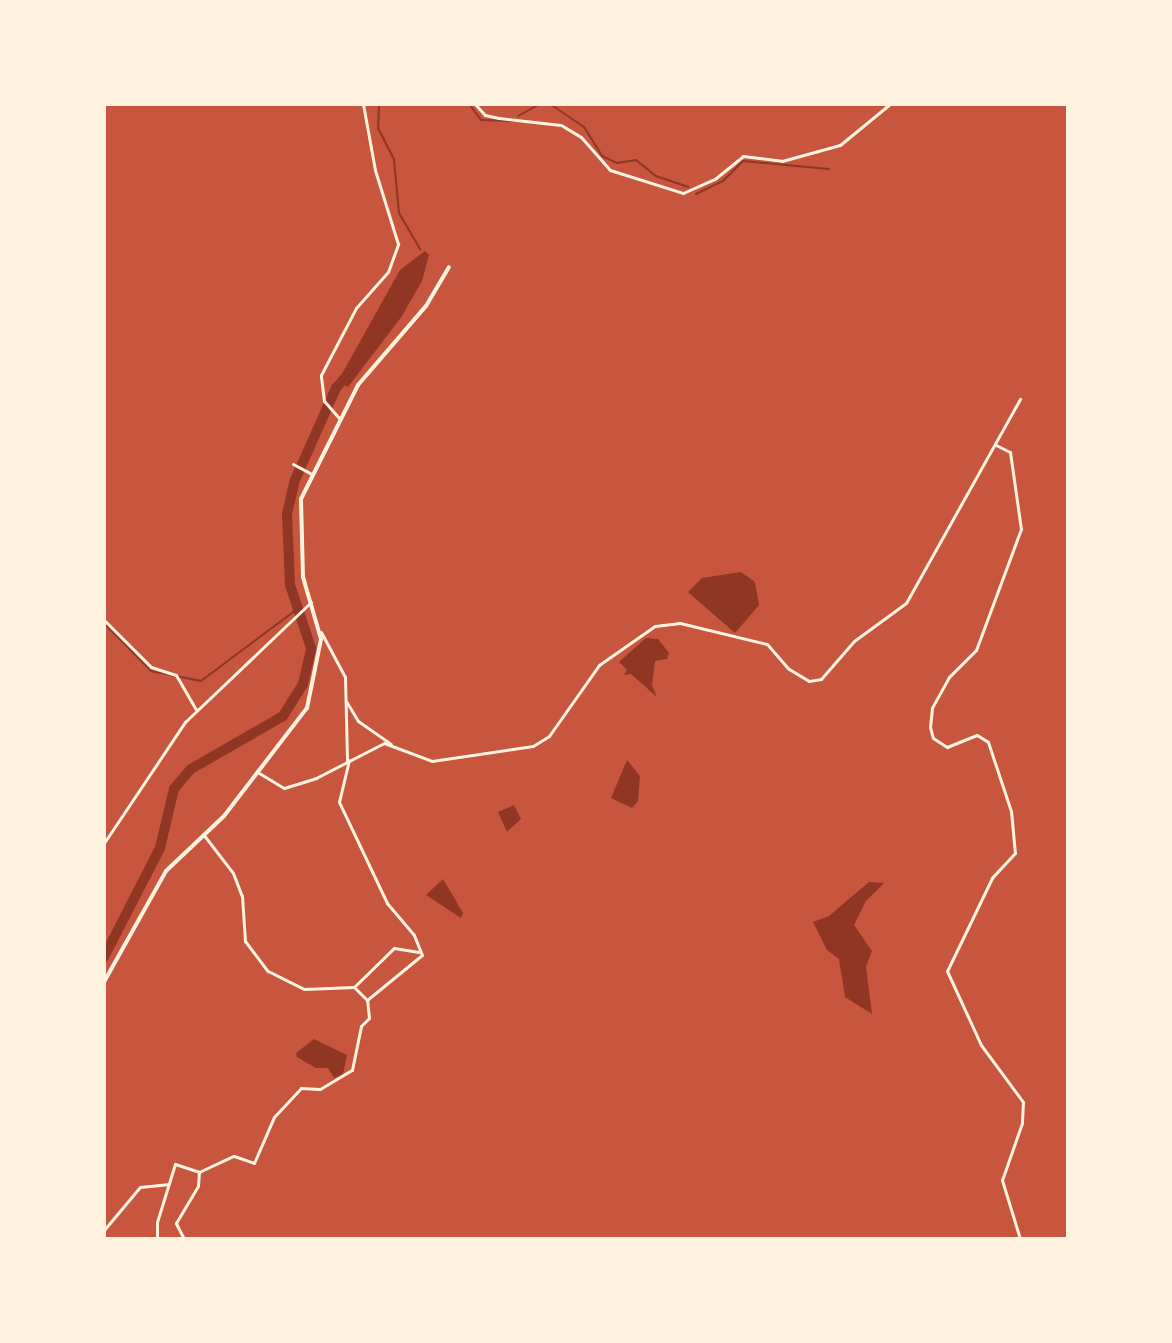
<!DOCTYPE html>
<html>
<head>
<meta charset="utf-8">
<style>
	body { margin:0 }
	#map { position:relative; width:1172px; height:1343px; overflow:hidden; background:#c8553d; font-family:"Fira Sans",sans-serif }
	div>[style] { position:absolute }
	.water>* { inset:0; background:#8f3625 }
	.stream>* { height:2px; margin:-1px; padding:0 1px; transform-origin:1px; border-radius:1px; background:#8f3625 }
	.river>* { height:10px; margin:-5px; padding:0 5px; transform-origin:5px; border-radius:5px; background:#8f3625 }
	.minor>* { height:3px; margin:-1.5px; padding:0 1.5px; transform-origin:1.5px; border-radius:1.5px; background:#fff3e0 }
	.trunk>* { height:4px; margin:-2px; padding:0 2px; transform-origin:2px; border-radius:2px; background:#fff3e0 }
	span { translate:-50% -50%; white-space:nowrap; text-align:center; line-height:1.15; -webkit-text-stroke:6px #fff3e0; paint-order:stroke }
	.frame { position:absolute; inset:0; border:106px solid #fff3e0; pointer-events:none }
</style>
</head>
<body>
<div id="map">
	<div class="water">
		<i style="clip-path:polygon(425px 251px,429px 255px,422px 281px,402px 316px,348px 387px,338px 381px,400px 270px)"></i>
		<i style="clip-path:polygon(741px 572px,755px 582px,759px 605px,735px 633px,688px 592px,702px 578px)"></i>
		<i style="clip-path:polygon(646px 638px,658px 639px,669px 653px,667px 659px,655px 661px,652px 685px,657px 697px,631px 674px,624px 675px,627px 670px,619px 662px)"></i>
		<i style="clip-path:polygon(627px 760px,640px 776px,638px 801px,632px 808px,611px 798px)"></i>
		<i style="clip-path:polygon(514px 805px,521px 819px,507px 832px,498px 812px)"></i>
		<i style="clip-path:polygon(443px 879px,463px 913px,461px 918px,426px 895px)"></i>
		<i style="clip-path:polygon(869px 882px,884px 883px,866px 901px,854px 925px,872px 951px,866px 967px,872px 1014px,845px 997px,839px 959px,827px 950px,813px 922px,829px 916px)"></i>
		<i style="clip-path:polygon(314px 1039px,347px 1055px,343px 1074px,334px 1078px,328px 1068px,316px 1068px,297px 1057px,296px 1053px)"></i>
	</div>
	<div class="stream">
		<i style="left:379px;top:104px;width:24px;rotate:92deg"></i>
		<i style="left:378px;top:128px;width:36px;rotate:63deg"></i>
		<i style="left:394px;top:160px;width:53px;rotate:84.6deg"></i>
		<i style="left:399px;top:213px;width:42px;rotate:59.7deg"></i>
		<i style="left:469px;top:104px;width:20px;rotate:53deg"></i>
		<i style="left:481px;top:120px;width:32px;rotate:2deg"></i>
		<i style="left:550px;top:104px;width:41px;rotate:34.1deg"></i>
		<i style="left:584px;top:127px;width:34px;rotate:58deg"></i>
		<i style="left:602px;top:156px;width:17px;rotate:25deg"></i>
		<i style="left:617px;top:163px;width:19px;rotate:-9deg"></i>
		<i style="left:636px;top:160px;width:26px;rotate:39deg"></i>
		<i style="left:656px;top:176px;width:34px;rotate:19deg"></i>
		<i style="left:518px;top:116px;width:25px;rotate:-29deg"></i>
		<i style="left:696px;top:194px;width:30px;rotate:-26deg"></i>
		<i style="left:723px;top:181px;width:28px;rotate:-45deg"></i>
		<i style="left:743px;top:161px;width:86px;rotate:5.3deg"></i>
		<i style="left:104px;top:623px;width:67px;rotate:45.6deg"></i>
		<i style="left:151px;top:671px;width:51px;rotate:11.3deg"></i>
		<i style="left:201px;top:681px;width:119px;rotate:-36.8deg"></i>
	</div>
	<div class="river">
		<i style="left:104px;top:957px;width:123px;rotate:-62.8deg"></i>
		<i style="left:160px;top:848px;width:61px;rotate:-76.7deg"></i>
		<i style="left:174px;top:789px;width:26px;rotate:-50deg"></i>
		<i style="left:191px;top:769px;width:106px;rotate:-29.9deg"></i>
		<i style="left:283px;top:716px;width:38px;rotate:-58deg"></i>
		<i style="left:303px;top:684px;width:37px;rotate:-77deg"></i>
		<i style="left:311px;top:648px;width:66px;rotate:-108.4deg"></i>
		<i style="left:290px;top:585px;width:71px;rotate:-92.4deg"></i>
		<i style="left:287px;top:514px;width:35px;rotate:-77deg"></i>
		<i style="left:295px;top:480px;width:101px;rotate:-66deg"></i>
		<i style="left:336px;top:388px;width:20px;rotate:-49deg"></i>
	</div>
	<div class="minor">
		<i style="left:475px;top:104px;width:15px;rotate:48deg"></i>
		<i style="left:485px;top:115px;width:14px;rotate:12deg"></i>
		<i style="left:499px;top:118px;width:62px;rotate:6.4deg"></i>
		<i style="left:561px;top:125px;width:23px;rotate:31deg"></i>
		<i style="left:581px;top:137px;width:44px;rotate:48.7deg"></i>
		<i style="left:610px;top:170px;width:77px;rotate:17.5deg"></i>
		<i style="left:683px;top:193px;width:36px;rotate:-24deg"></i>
		<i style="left:716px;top:178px;width:35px;rotate:-39deg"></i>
		<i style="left:743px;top:156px;width:39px;rotate:7deg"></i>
		<i style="left:782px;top:161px;width:60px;rotate:-15.4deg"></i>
		<i style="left:840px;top:145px;width:65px;rotate:-39.4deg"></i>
		<i style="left:339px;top:418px;width:23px;rotate:-131deg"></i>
		<i style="left:324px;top:401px;width:26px;rotate:-97deg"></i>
		<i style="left:321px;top:375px;width:76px;rotate:-62.4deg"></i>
		<i style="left:356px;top:308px;width:48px;rotate:-48.4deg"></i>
		<i style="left:388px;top:272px;width:30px;rotate:-70deg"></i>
		<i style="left:398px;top:244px;width:77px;rotate:-107.3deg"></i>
		<i style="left:375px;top:170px;width:67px;rotate:-100.3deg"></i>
		<i style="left:996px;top:445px;width:16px;rotate:27deg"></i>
		<i style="left:1010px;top:452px;width:78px;rotate:81.9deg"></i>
		<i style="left:1021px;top:529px;width:129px;rotate:110.4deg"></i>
		<i style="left:976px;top:650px;width:38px;rotate:135deg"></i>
		<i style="left:949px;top:677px;width:35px;rotate:119deg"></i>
		<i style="left:932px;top:708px;width:19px;rotate:96deg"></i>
		<i style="left:930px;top:727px;width:11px;rotate:75deg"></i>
		<i style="left:933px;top:738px;width:17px;rotate:33deg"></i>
		<i style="left:947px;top:747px;width:32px;rotate:-22deg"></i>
		<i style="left:977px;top:735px;width:13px;rotate:32deg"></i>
		<i style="left:988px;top:742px;width:73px;rotate:71.6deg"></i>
		<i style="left:1011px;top:811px;width:42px;rotate:84.6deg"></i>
		<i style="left:1015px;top:853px;width:34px;rotate:133deg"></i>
		<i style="left:992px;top:878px;width:103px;rotate:115.8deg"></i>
		<i style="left:947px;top:971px;width:81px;rotate:65.3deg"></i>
		<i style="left:981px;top:1045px;width:71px;rotate:53.6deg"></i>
		<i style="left:1023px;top:1102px;width:21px;rotate:93deg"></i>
		<i style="left:1022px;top:1123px;width:60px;rotate:109.3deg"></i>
		<i style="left:1002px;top:1180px;width:62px;rotate:73deg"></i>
		<i style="left:293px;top:464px;width:21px;rotate:28deg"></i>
		<i style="left:104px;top:620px;width:66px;rotate:45deg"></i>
		<i style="left:151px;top:667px;width:26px;rotate:18deg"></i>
		<i style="left:176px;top:675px;width:39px;rotate:60deg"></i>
		<i style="left:321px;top:632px;width:51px;rotate:61.9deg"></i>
		<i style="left:345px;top:677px;width:84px;rotate:88.6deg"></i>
		<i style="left:346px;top:701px;width:23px;rotate:59deg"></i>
		<i style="left:358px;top:721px;width:40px;rotate:34.9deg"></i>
		<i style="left:259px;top:773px;width:29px;rotate:31deg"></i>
		<i style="left:284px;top:788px;width:34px;rotate:-17deg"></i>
		<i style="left:316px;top:778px;width:76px;rotate:-27.2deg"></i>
		<i style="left:384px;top:743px;width:51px;rotate:20.6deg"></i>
		<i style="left:432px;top:761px;width:102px;rotate:-8.4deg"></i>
		<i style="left:533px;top:746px;width:19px;rotate:-32deg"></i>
		<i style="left:549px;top:736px;width:87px;rotate:-54.8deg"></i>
		<i style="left:599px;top:665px;width:68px;rotate:-34.9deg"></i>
		<i style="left:655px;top:626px;width:25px;rotate:-7deg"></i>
		<i style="left:680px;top:623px;width:89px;rotate:13.6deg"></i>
		<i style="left:767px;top:644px;width:33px;rotate:49deg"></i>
		<i style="left:789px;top:669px;width:23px;rotate:31deg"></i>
		<i style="left:809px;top:681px;width:12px;rotate:-9deg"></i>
		<i style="left:821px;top:679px;width:50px;rotate:-49deg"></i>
		<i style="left:854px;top:641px;width:64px;rotate:-36.2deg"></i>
		<i style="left:906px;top:603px;width:234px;rotate:-60.8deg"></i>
		<i style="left:203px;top:834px;width:49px;rotate:52.4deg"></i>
		<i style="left:233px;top:873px;width:25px;rotate:69deg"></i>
		<i style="left:242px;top:896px;width:45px;rotate:86.2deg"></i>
		<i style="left:245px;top:941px;width:38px;rotate:53deg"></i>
		<i style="left:268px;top:971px;width:40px;rotate:26.6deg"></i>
		<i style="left:304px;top:989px;width:50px;rotate:-2.3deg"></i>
		<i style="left:354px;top:987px;width:18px;rotate:45deg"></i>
		<i style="left:367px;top:1000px;width:71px;rotate:-39.3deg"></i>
		<i style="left:422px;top:955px;width:22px;rotate:-112deg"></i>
		<i style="left:414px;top:935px;width:42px;rotate:-130.2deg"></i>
		<i style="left:387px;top:903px;width:112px;rotate:-115.4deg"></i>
		<i style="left:339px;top:802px;width:43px;rotate:-76.6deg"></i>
		<i style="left:104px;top:843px;width:146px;rotate:-56.2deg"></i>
		<i style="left:185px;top:722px;width:174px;rotate:-43.6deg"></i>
		<i style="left:354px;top:987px;width:56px;rotate:-44.3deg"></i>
		<i style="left:394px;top:948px;width:25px;rotate:9deg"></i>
		<i style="left:104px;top:1230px;width:56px;rotate:-50.1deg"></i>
		<i style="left:140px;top:1187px;width:27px;rotate:-6deg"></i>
		<i style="left:157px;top:1239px;width:17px;rotate:-90deg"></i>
		<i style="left:157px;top:1222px;width:61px;rotate:-72.8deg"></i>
		<i style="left:175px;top:1164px;width:25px;rotate:18deg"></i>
		<i style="left:199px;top:1172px;width:38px;rotate:-25deg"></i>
		<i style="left:234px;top:1156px;width:21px;rotate:19deg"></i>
		<i style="left:254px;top:1163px;width:50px;rotate:-66.5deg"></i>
		<i style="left:274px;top:1117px;width:40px;rotate:-47deg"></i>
		<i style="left:301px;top:1088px;width:19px;rotate:3deg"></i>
		<i style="left:320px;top:1089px;width:37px;rotate:-31deg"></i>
		<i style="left:352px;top:1070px;width:45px;rotate:-78.4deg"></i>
		<i style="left:361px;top:1026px;width:11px;rotate:-45deg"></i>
		<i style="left:369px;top:1018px;width:18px;rotate:-96deg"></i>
		<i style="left:184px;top:1239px;width:18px;rotate:-117deg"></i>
		<i style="left:176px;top:1223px;width:43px;rotate:-59.3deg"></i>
		<i style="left:198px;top:1186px;width:14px;rotate:-86deg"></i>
	</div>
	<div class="trunk">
		<i style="left:104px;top:982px;width:127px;rotate:-60.8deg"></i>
		<i style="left:166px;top:871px;width:80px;rotate:-43.5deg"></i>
		<i style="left:224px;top:816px;width:136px;rotate:-52.5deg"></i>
		<i style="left:307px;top:708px;width:70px;rotate:-78.5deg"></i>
		<i style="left:321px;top:639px;width:65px;rotate:-106.2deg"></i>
		<i style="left:303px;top:577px;width:78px;rotate:-91.5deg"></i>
		<i style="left:301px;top:499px;width:127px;rotate:-63.4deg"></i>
		<i style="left:358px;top:385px;width:104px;rotate:-49.3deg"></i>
		<i style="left:426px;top:306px;width:45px;rotate:-59.5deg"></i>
	</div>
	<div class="frame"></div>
</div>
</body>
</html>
